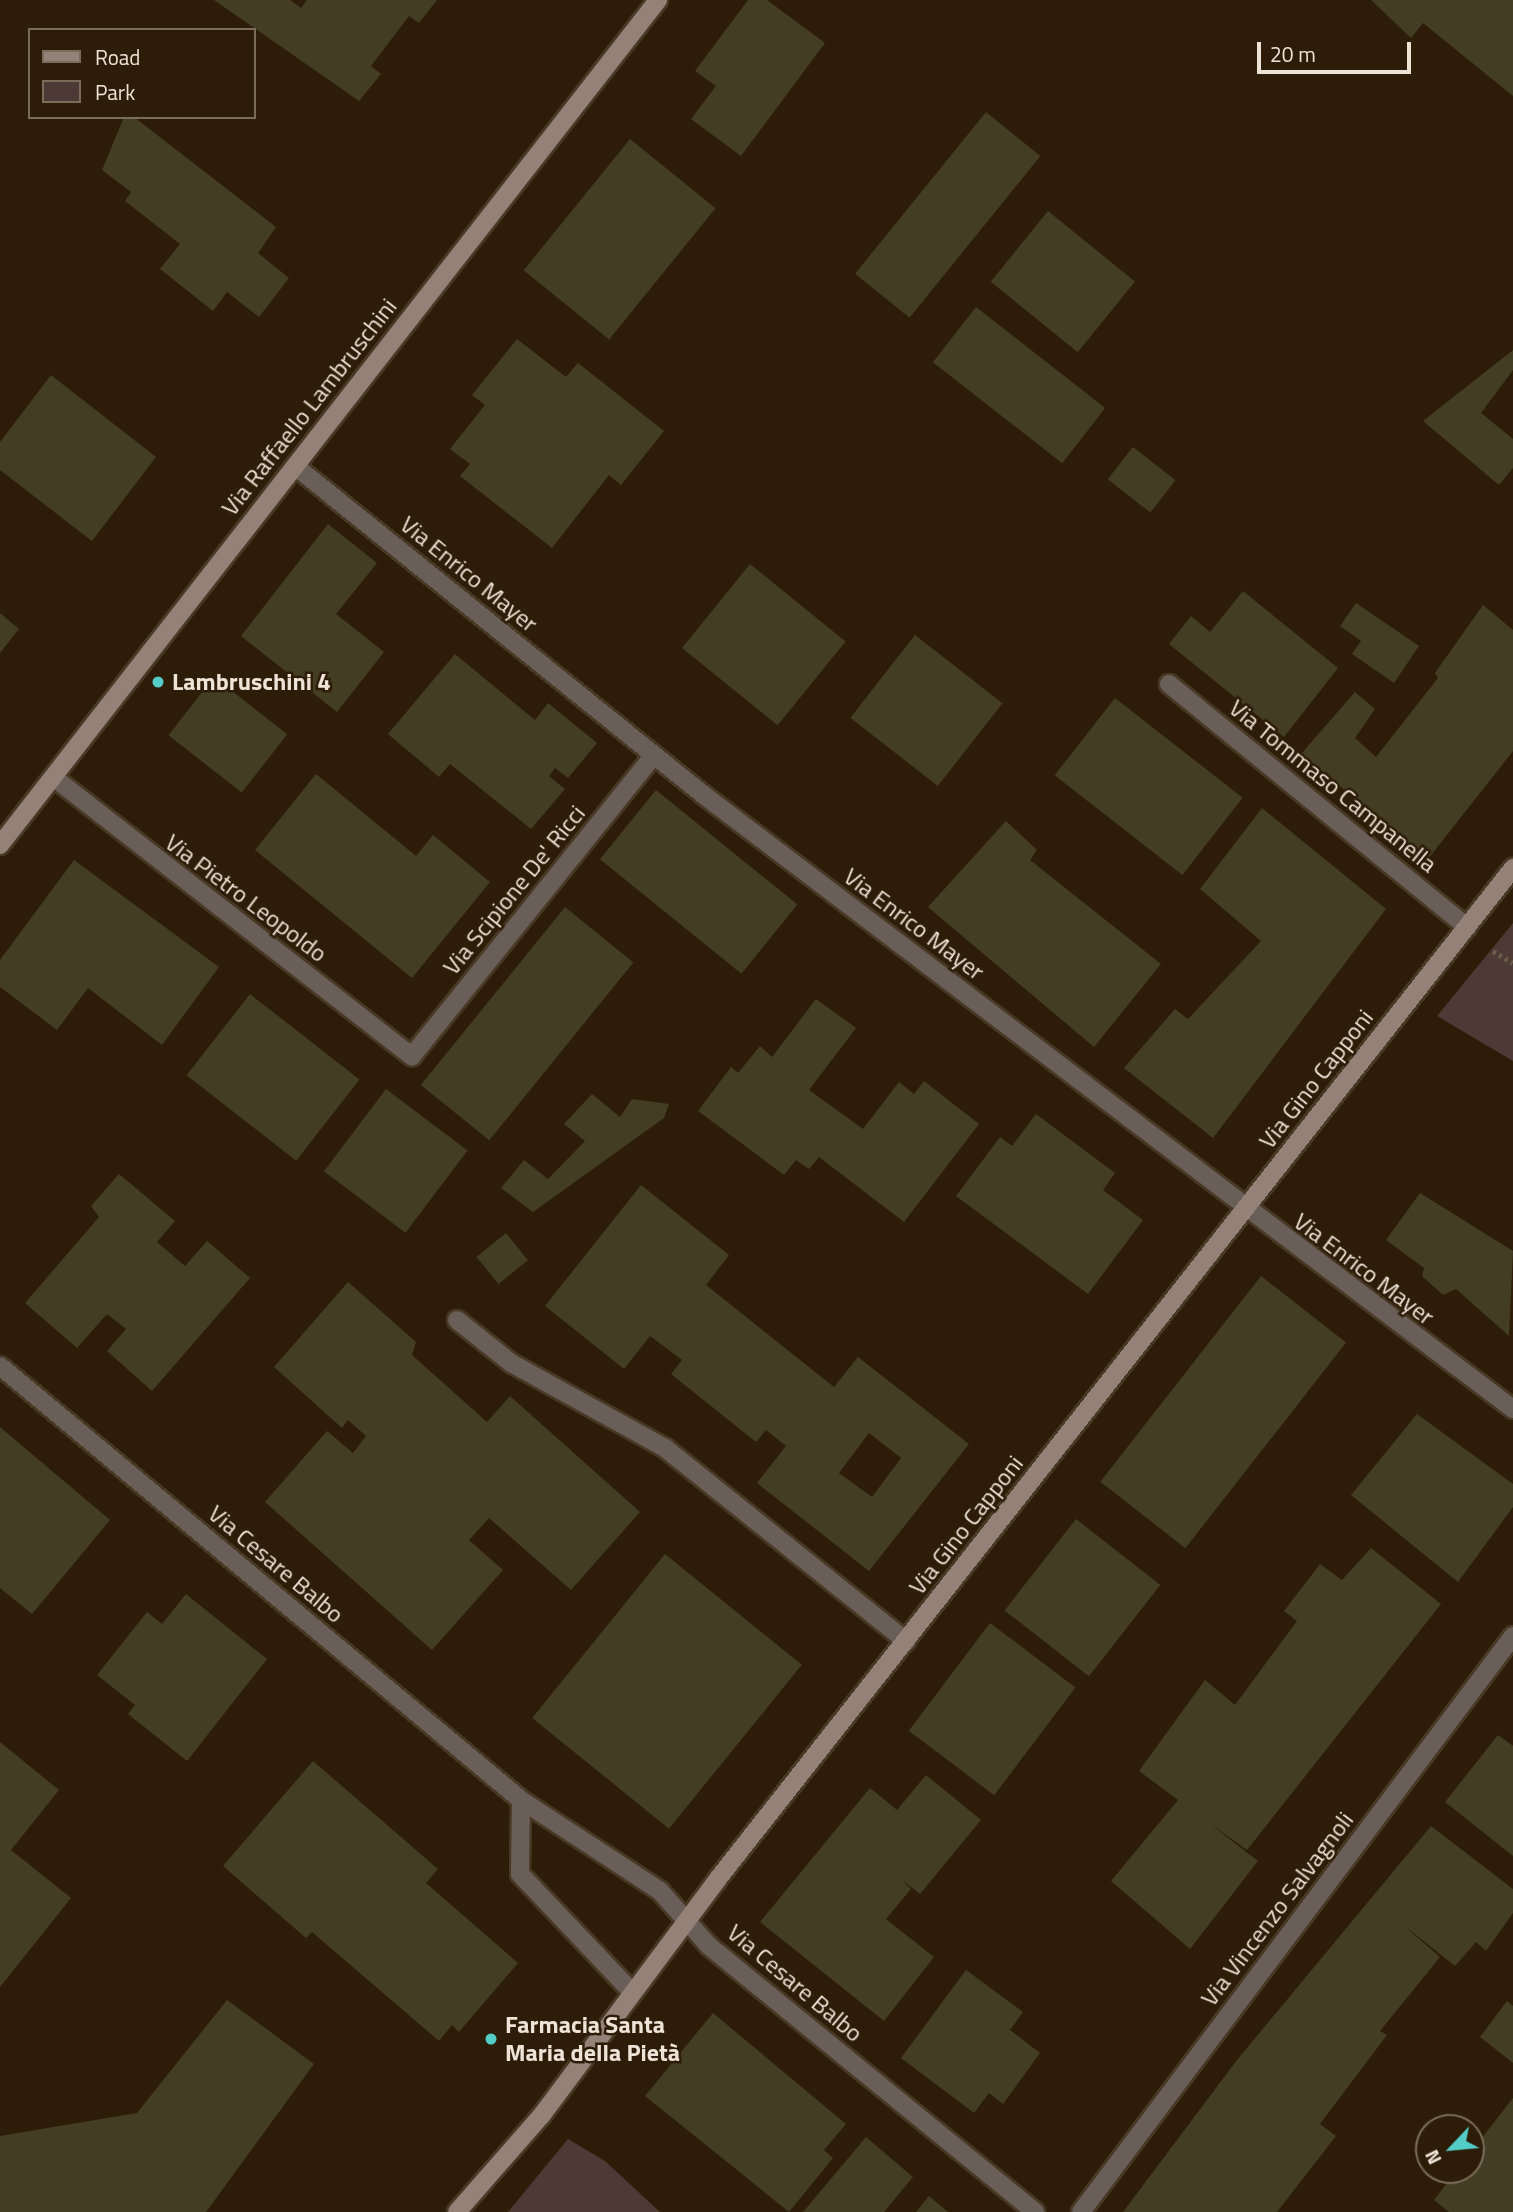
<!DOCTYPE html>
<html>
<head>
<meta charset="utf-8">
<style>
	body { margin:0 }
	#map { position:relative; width:1513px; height:2212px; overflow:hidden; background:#2d1d08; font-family:"Titillium Web",sans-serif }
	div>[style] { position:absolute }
	.green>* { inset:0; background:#4d3936 }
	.building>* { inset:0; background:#433d24; transform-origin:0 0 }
	.path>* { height:4.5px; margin-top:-2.25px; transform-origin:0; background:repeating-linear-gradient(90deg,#6a5c4a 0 3.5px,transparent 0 7px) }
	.roads { filter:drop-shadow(2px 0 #483925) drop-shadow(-2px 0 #483925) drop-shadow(0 2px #483925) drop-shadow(0 -2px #483925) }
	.lane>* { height:18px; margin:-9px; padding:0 9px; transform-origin:9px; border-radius:9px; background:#6a5e58 }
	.street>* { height:18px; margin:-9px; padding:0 9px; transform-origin:9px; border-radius:9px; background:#6a5e58 }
	.secondary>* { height:18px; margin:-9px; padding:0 9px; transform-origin:9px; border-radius:9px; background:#948177 }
	.dots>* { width:19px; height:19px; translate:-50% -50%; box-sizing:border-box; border:4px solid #2d1d08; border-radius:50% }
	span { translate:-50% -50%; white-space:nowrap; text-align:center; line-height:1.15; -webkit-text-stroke:5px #2d1d08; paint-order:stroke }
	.street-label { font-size:24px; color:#eee3d7 }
	.poi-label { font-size:24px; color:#eee3d7; font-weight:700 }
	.left { translate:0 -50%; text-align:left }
	.legend { position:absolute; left:28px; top:28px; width:228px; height:91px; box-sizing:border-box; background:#2d1d08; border:2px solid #7a6c5b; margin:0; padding:9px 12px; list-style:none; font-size:21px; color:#eee3d7 }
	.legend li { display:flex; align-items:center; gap:14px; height:35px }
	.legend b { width:35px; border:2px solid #7a6c5b }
	.north { position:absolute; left:1415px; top:2114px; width:70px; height:70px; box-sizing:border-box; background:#2d1d08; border:2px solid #7a6c5b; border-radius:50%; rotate:244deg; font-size:19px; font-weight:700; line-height:28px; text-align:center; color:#eee3d7 }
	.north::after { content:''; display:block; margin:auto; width:24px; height:32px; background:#54cdc8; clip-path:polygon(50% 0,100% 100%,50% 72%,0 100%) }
	.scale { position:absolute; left:1257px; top:42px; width:154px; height:32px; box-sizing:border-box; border:4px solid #eee3d7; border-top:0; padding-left:9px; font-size:21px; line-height:24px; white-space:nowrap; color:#eee3d7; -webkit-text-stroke:5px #2d1d08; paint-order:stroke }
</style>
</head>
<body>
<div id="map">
	<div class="green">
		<i style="clip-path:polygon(1513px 923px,1513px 1061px,1437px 1016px)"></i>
		<i style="clip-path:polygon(568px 2139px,605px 2161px,660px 2212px,508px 2212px)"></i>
	</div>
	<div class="building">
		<i style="clip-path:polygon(214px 0,290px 0,301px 8px,307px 0,437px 0,419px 23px,409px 16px,371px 66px,381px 74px,359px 101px)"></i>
		<i style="clip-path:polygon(748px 0,767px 0,825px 43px,741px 156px,691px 119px,716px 86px,695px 71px)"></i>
		<i style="clip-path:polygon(1371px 0,1513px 0,1513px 96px,1423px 23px,1411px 38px)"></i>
		<i style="left:986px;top:112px;width:70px;height:208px;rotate:39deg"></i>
		<i style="clip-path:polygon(124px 117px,134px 117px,276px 227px,258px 253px,289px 278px,259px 317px,227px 292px,213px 311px,160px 269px,180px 244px,125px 201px,131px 192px,102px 170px)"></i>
		<i style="left:630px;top:139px;width:110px;height:169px;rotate:39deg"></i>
		<i style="left:1048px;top:211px;width:112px;height:91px;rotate:39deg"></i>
		<i style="left:976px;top:307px;width:164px;height:70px;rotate:38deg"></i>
		<i style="clip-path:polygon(517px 339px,566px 377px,578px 363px,664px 431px,621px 485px,609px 475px,552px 548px,460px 476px,470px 464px,450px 449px,485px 405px,472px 395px)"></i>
		<i style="clip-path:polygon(1513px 350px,1513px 370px,1481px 413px,1513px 439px,1513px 468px,1499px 485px,1423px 421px)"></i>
		<i style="clip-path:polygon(51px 375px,156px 457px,92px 541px,0 470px,0 442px)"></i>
		<i style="left:1133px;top:447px;width:54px;height:41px;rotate:38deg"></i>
		<i style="clip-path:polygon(328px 524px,377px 563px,336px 614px,384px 652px,337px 712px,241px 636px)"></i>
		<i style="left:750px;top:564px;width:123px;height:108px;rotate:39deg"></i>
		<i style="clip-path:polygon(1243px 591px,1338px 668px,1284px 737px,1169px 644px,1191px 616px,1210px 632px)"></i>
		<i style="clip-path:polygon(1356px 603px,1419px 646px,1394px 683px,1352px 654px,1361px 641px,1340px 626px)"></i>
		<i style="clip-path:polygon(1483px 605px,1513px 630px,1513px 751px,1428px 859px,1301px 754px,1355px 692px,1375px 709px,1355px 738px,1376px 757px,1438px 678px,1435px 673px)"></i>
		<i style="clip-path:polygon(0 613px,19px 629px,0 653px)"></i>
		<i style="left:915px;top:635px;width:111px;height:105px;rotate:38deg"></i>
		<i style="clip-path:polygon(455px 654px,535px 720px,548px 703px,597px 743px,568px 778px,555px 768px,549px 776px,565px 789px,531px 829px,450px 764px,439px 777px,388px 734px)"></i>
		<i style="left:214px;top:677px;width:93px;height:74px;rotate:38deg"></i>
		<i style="left:1115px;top:698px;width:162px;height:98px;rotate:38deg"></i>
		<i style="clip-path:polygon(316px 774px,416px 856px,433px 835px,490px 882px,412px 978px,255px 850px)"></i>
		<i style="left:656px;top:790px;width:182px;height:89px;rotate:39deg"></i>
		<i style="clip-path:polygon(1262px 808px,1386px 909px,1213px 1138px,1124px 1068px,1175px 1009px,1188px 1019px,1261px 941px,1200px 889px)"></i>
		<i style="clip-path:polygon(1006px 821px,1037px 850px,1030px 860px,1161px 964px,1094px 1047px,928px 907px)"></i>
		<i style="clip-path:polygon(74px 860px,219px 967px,162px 1045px,88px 988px,57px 1030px,0 987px,0 960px)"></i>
		<i style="left:565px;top:907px;width:88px;height:229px;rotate:39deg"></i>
		<i style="left:250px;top:994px;width:139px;height:103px;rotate:38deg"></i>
		<i style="clip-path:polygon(816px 999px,856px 1028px,809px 1090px,863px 1129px,899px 1082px,914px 1094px,924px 1081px,979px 1124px,904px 1222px,819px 1157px,809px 1169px,796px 1160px,784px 1175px,698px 1111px,731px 1067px,738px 1073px,760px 1046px,772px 1057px)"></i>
		<i style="left:386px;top:1089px;width:102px;height:103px;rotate:37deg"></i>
		<i style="clip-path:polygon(592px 1094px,620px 1117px,632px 1099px,669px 1104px,664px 1118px,533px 1212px,501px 1188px,524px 1160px,548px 1179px,585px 1141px,564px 1124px)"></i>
		<i style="clip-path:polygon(1036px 1114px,1115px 1173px,1103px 1190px,1143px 1220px,1088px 1294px,956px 1196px,1000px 1137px,1012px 1146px)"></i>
		<i style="clip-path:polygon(119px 1174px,175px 1221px,157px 1242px,185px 1266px,207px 1241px,250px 1278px,152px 1391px,107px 1351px,126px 1329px,107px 1314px,77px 1348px,25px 1303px,99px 1217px,91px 1206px)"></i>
		<i style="clip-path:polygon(evenodd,641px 1185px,729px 1255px,706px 1285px,834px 1387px,858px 1357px,969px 1444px,869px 1571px,757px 1483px,786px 1446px,766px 1430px,756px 1442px,671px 1374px,682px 1360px,650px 1336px,624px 1369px,545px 1306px,641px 1185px,869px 1433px,901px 1458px,872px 1497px,839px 1473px,869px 1433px)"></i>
		<i style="clip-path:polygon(1420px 1193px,1513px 1251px,1509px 1336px,1456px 1289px,1443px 1295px,1422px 1276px,1424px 1268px,1386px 1240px)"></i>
		<i style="left:506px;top:1233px;width:35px;height:38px;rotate:51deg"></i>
		<i style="left:1261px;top:1276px;width:108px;height:261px;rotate:38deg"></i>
		<i style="clip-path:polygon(348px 1282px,416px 1342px,412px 1355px,487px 1422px,510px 1396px,640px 1512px,571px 1590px,489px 1518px,469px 1540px,503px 1570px,432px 1650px,265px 1502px,327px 1431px,353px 1453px,366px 1436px,348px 1420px,342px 1428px,274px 1367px)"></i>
		<i style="clip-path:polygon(1417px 1414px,1513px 1484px,1513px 1507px,1458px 1582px,1351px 1495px)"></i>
		<i style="clip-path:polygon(0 1427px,110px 1520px,32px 1614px,0 1588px)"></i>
		<i style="left:1076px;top:1519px;width:107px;height:116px;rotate:38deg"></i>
		<i style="clip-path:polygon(1371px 1548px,1441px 1604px,1247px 1850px,1209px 1823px,1258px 1861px,1190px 1949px,1111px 1881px,1178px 1800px,1139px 1771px,1205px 1680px,1235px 1705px,1297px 1621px,1284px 1611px,1320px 1564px,1342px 1580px)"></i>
		<i style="left:665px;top:1554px;width:176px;height:211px;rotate:39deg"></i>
		<i style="clip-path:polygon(186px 1594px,267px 1659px,187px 1761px,128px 1714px,135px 1705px,97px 1675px,147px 1612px,162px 1624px)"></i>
		<i style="left:990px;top:1623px;width:107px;height:135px;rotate:37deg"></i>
		<i style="clip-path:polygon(1498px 1735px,1513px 1746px,1513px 1856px,1445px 1802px)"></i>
		<i style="clip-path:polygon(0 1742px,59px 1790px,11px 1850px,71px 1898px,0 1987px)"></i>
		<i style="clip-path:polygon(313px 1761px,438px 1869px,426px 1883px,518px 1963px,459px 2032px,452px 2025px,439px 2041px,312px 1932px,306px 1938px,223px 1866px)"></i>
		<i style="clip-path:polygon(926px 1775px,981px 1820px,920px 1894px,902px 1880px,911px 1889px,886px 1919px,934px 1957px,884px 2021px,760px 1922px,870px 1788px,897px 1810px)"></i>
		<i style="clip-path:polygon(1431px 1826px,1513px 1889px,1513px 1913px,1486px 1951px,1476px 1942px,1455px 1966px,1402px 1924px,1440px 1957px,1380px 2031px,1387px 2035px,1320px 2124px,1336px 2136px,1277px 2212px,1123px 2212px,1237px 2060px)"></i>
		<i style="clip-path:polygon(966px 1970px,1023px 2012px,1010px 2030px,1040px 2053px,1003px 2104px,989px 2093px,974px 2113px,901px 2058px)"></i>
		<i style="clip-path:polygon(227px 2000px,314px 2064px,206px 2212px,0 2212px,0 2136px,137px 2113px)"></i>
		<i style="clip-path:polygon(1507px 2001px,1513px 2006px,1513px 2063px,1480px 2037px)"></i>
		<i style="clip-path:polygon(713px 2013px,846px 2124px,824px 2150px,833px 2158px,789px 2212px,645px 2096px)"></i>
		<i style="clip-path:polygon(1513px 2098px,1513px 2212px,1449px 2212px,1434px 2200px,1457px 2170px,1471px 2170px,1471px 2152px)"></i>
		<i style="clip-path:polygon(866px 2137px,913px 2177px,884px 2212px,803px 2212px)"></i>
		<i style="clip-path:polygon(929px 2196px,948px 2212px,916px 2212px)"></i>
	</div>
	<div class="path">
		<i style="left:1493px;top:951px;width:23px;rotate:31deg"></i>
	</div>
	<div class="roads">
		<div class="lane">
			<i style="left:457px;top:1320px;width:69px;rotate:38.5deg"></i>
			<i style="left:511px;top:1363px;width:176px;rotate:28.9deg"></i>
			<i style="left:665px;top:1448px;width:309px;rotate:38.7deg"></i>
		</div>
		<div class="street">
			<i style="left:295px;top:466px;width:526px;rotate:38.83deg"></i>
			<i style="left:705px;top:796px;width:1014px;rotate:37.19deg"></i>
			<i style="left:1169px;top:684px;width:385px;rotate:39.2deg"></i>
			<i style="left:53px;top:777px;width:455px;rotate:37.9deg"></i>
			<i style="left:412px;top:1056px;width:386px;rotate:-51.2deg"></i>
			<i style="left:0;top:1366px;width:678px;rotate:39.79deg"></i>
			<i style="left:521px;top:1800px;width:166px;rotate:33.2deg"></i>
			<i style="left:660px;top:1891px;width:74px;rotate:48.3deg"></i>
			<i style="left:709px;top:1946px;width:421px;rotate:39.2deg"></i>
			<i style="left:521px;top:1800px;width:74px;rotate:90.8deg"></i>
			<i style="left:520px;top:1874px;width:161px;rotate:46.5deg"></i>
			<i style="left:1081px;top:2212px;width:720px;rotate:-53.13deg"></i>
		</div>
		<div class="secondary">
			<i style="left:0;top:845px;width:1071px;rotate:-52.09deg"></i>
			<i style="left:457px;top:2212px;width:129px;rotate:-48.8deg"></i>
			<i style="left:542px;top:2115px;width:293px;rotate:-53.3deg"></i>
			<i style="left:717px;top:1880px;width:1288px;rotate:-51.81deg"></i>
		</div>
	</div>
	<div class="dots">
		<i style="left:158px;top:682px;background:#54cdc8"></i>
		<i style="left:491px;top:2039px;background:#54cdc8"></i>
	</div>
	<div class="street-label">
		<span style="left:309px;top:407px;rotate:-52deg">Via Raffaello Lambruschini</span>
		<span style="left:469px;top:574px;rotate:39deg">Via Enrico Mayer</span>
		<span style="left:1333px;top:786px;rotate:39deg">Via Tommaso Campanella</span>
		<span style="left:514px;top:890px;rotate:-51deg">Via Scipione De' Ricci</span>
		<span style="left:246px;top:898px;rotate:37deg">Via Pietro Leopoldo</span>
		<span style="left:914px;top:924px;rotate:37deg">Via Enrico Mayer</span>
		<span style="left:1316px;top:1079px;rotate:-52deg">Via Gino Capponi</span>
		<span style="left:1364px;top:1269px;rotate:37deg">Via Enrico Mayer</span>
		<span style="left:966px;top:1525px;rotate:-52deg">Via Gino Capponi</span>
		<span style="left:276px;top:1564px;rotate:40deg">Via Cesare Balbo</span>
		<span style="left:1277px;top:1909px;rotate:-53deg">Via Vincenzo Salvagnoli</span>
		<span style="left:795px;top:1983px;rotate:40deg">Via Cesare Balbo</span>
	</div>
	<div class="poi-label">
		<span class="left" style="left:172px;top:682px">Lambruschini 4</span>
		<span class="left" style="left:505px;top:2039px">Farmacia Santa<br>Maria della Pietà</span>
	</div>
	<ul class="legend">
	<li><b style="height:9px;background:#948177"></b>Road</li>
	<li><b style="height:19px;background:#4d3936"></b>Park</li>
	</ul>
	<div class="north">N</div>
	<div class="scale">20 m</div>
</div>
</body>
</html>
